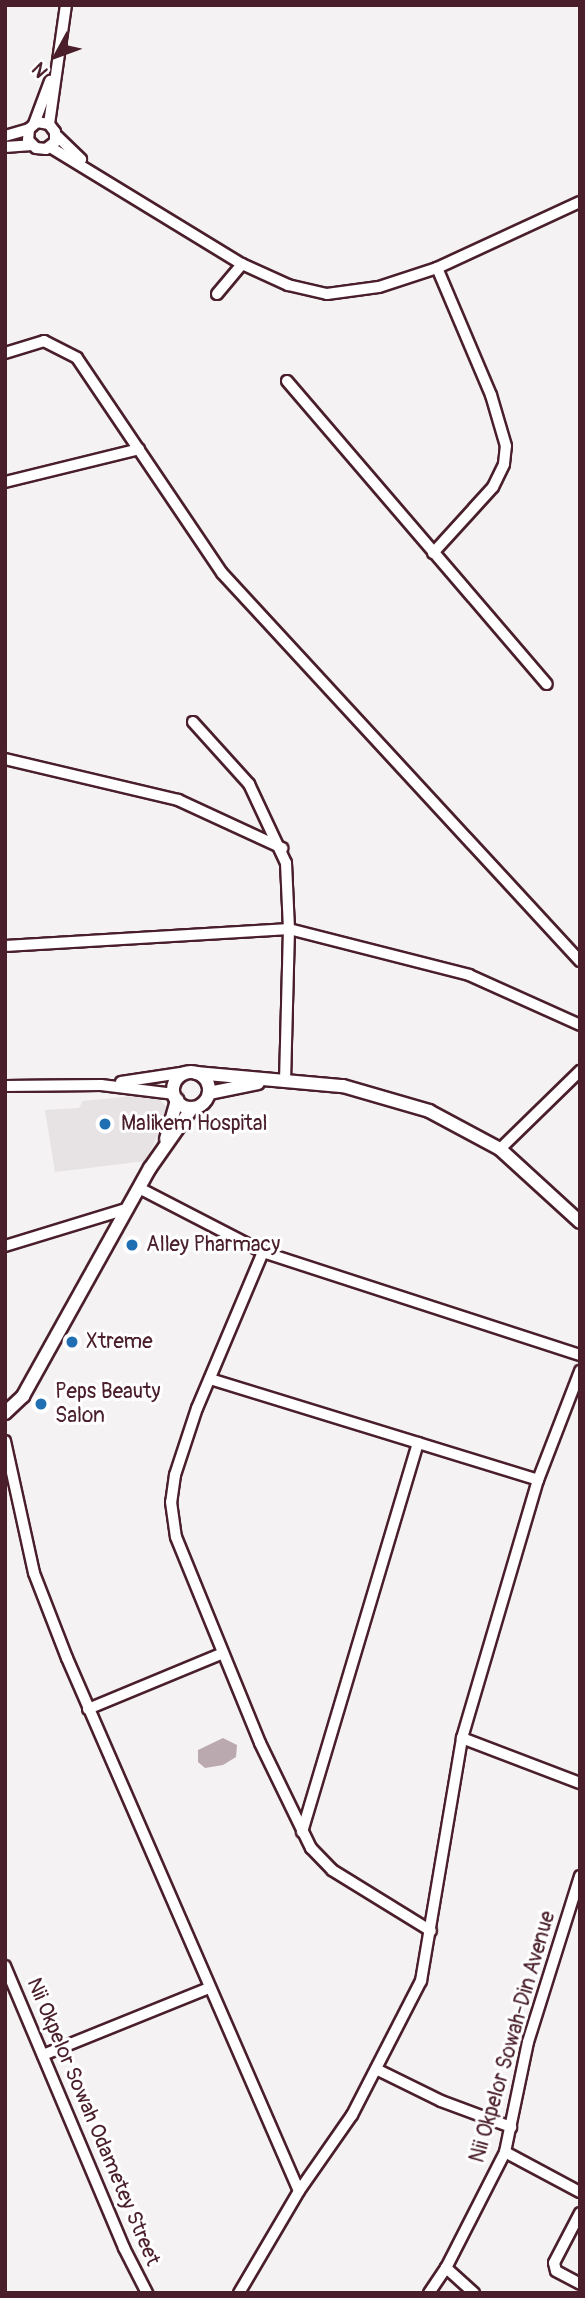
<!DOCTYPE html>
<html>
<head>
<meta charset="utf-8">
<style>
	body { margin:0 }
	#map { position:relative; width:585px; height:2298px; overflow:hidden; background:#f4f2f2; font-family:Pangolin,sans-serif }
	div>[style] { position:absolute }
	.built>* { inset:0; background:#e7e2e3 }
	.water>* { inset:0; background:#baa9ae }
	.roads { filter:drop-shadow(2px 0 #4a1f2b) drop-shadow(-2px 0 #4a1f2b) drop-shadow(0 2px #4a1f2b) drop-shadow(0 -2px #4a1f2b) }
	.minor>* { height:10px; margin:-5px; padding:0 5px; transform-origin:5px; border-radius:5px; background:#fff }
	.tertiary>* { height:12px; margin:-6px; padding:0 6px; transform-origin:6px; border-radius:6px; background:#fff }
	.tertiary>.ring { margin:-6px; padding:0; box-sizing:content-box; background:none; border:12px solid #fff; border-radius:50% }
	.dots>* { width:19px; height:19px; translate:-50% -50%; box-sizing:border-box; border:4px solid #fff; border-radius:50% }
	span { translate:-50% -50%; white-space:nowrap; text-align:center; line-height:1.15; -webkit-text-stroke:6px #fff; paint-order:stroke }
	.poi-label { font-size:21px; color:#4a1f2b }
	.left { translate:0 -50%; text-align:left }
	.street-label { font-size:21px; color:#4a1f2b }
	.frame { position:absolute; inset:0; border:7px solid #4a1f2b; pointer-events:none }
	.north { position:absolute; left:21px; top:21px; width:70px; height:70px; -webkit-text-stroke:5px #fff; paint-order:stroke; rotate:229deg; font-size:19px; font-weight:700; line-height:28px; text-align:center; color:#4a1f2b }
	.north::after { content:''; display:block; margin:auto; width:24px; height:32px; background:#4a1f2b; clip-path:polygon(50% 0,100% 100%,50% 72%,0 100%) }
</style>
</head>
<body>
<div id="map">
	<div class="built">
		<i style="clip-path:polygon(154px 1094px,169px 1109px,146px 1161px,55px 1172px,45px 1110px,79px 1108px,83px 1101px)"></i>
	</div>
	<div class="water">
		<i style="clip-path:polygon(223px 1738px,237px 1745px,236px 1757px,223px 1765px,205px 1768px,198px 1762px,198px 1750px)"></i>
	</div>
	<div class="roads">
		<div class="minor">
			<i style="left:34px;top:124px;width:46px;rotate:-69.6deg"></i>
			<i style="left:49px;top:124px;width:12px;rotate:-171deg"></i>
			<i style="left:37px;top:122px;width:11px;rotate:139deg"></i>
			<i style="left:29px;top:129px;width:11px;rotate:95deg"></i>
			<i style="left:28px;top:140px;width:11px;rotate:45deg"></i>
			<i style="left:36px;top:148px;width:10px;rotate:6deg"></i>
			<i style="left:46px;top:149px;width:11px;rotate:-38deg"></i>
			<i style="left:55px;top:142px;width:10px;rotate:-90deg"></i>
			<i style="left:55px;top:132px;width:10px;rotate:-127deg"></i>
			<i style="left:49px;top:124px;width:120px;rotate:-81.9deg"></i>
			<i style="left:56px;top:135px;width:35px;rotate:44deg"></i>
			<i style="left:5px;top:136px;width:25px;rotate:-16deg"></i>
			<i style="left:5px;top:147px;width:27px;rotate:-4deg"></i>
			<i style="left:50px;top:147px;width:225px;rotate:31.4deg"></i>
			<i style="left:242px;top:264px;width:51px;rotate:24.5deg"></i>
			<i style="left:288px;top:285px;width:40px;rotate:13deg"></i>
			<i style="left:327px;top:294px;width:52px;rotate:-7.7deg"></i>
			<i style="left:379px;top:287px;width:61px;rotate:-18.1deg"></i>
			<i style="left:437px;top:268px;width:157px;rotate:-24.8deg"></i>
			<i style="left:217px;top:294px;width:39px;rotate:-50deg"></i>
			<i style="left:5px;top:353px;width:41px;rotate:-17.1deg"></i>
			<i style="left:44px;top:341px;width:37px;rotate:27deg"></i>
			<i style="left:77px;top:358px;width:259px;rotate:56deg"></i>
			<i style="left:222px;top:573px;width:528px;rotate:47.3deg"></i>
			<i style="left:287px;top:381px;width:399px;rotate:49.4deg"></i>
			<i style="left:5px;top:482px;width:138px;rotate:-13.8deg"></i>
			<i style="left:433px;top:553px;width:89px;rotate:-47.7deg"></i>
			<i style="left:493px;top:487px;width:25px;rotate:-64deg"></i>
			<i style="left:504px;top:464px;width:18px;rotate:-84deg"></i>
			<i style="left:506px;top:446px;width:53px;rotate:-106.4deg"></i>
			<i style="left:491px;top:395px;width:138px;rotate:-113deg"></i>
			<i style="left:193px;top:722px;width:84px;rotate:47.9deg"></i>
			<i style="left:249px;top:784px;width:87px;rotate:64.9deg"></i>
			<i style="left:286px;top:863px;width:66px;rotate:87.4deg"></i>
			<i style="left:289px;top:929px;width:152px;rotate:91.5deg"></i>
			<i style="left:5px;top:759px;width:178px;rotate:13.3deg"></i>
			<i style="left:178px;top:800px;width:115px;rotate:24.8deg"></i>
			<i style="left:5px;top:946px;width:285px;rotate:-3.4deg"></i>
			<i style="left:289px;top:929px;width:186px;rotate:14.3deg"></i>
			<i style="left:469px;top:975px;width:122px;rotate:24.2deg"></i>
			<i style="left:121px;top:1082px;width:67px;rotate:-8.6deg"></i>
			<i style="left:5px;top:1086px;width:96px;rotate:-0.6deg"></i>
			<i style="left:101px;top:1085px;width:74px;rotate:7deg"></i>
			<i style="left:500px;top:1149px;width:112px;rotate:-44.3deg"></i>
			<i style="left:139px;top:1188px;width:140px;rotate:27.3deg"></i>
			<i style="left:263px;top:1252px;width:333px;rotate:18deg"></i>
			<i style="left:5px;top:1246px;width:127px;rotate:-17deg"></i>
			<i style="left:263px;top:1252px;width:169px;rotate:112.9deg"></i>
			<i style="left:197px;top:1408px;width:71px;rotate:108.2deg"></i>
			<i style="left:175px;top:1475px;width:27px;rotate:98deg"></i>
			<i style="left:171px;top:1502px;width:35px;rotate:82deg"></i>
			<i style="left:176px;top:1537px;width:222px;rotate:67.8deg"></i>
			<i style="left:260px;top:1743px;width:117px;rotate:64.1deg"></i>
			<i style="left:311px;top:1848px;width:30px;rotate:46deg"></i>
			<i style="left:332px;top:1870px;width:116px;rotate:31.6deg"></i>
			<i style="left:210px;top:1379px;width:343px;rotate:17.1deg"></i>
			<i style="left:5px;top:1441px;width:135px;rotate:77.6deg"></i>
			<i style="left:34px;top:1573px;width:91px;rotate:68.8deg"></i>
			<i style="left:67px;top:1658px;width:581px;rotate:66.48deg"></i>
			<i style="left:88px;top:1709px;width:146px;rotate:-22.5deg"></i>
			<i style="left:462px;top:1738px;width:126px;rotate:20.9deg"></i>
			<i style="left:302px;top:1832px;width:406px;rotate:-73.4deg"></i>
			<i style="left:5px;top:1966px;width:306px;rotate:67.1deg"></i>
			<i style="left:124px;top:2248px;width:51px;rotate:62.9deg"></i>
			<i style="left:43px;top:2055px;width:179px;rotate:-22deg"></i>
			<i style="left:376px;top:2069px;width:72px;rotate:26.2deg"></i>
			<i style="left:441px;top:2101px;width:75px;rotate:20.4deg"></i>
			<i style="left:505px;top:2152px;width:85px;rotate:28.1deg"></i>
			<i style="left:580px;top:2213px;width:56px;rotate:117.5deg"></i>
			<i style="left:554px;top:2263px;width:8px;rotate:76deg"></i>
			<i style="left:556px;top:2271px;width:27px;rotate:28deg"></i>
			<i style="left:239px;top:2293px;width:118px;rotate:-59.5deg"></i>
			<i style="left:299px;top:2191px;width:93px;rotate:-55.1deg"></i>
			<i style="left:352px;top:2115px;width:151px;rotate:-62.8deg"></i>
			<i style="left:421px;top:1981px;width:246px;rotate:-80.4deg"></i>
			<i style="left:462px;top:1738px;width:269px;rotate:-73.6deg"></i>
			<i style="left:538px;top:1480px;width:117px;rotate:-68.9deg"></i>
			<i style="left:429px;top:2293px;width:30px;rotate:-56deg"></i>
			<i style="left:474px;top:2293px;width:38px;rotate:-138deg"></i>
			<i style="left:446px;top:2268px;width:130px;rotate:-63deg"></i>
			<i style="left:505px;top:2152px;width:112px;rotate:-78.2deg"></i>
			<i style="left:528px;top:2042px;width:174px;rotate:-72.6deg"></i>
		</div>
		<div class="tertiary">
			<i class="ring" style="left:173px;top:1072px;width:24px;height:24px"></i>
			<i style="left:196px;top:1073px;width:148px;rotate:5.1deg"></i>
			<i style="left:343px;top:1086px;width:90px;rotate:16.2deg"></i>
			<i style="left:429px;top:1111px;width:81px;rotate:28.2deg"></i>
			<i style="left:500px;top:1149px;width:108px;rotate:42.4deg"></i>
			<i style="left:209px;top:1093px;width:50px;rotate:-11.5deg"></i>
			<i style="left:166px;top:1139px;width:41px;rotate:-74.2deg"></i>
			<i style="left:5px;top:1413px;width:25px;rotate:-43deg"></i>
			<i style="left:23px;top:1396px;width:261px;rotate:-60.9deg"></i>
			<i style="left:150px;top:1168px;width:73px;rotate:-55deg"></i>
		</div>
	</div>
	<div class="dots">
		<i style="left:105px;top:1124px;background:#1f6fb2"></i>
		<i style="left:132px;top:1245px;background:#1f6fb2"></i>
		<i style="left:72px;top:1342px;background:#1f6fb2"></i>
		<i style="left:41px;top:1404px;background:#1f6fb2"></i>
	</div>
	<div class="poi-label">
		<span class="left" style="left:121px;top:1124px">Malikem Hospital</span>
		<span class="left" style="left:146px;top:1245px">Alley Pharmacy</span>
		<span class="left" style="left:86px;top:1342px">Xtreme</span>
		<span class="left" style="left:55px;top:1404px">Peps Beauty<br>Salon</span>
	</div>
	<div class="street-label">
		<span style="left:513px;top:2037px;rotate:-74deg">Nii Okpelor Sowah-Din Avenue</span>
		<span style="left:93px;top:2122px;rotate:67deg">Nii Okpelor Sowah Odametey Street</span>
	</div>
	<div class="frame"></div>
	<div class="north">N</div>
</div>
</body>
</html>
